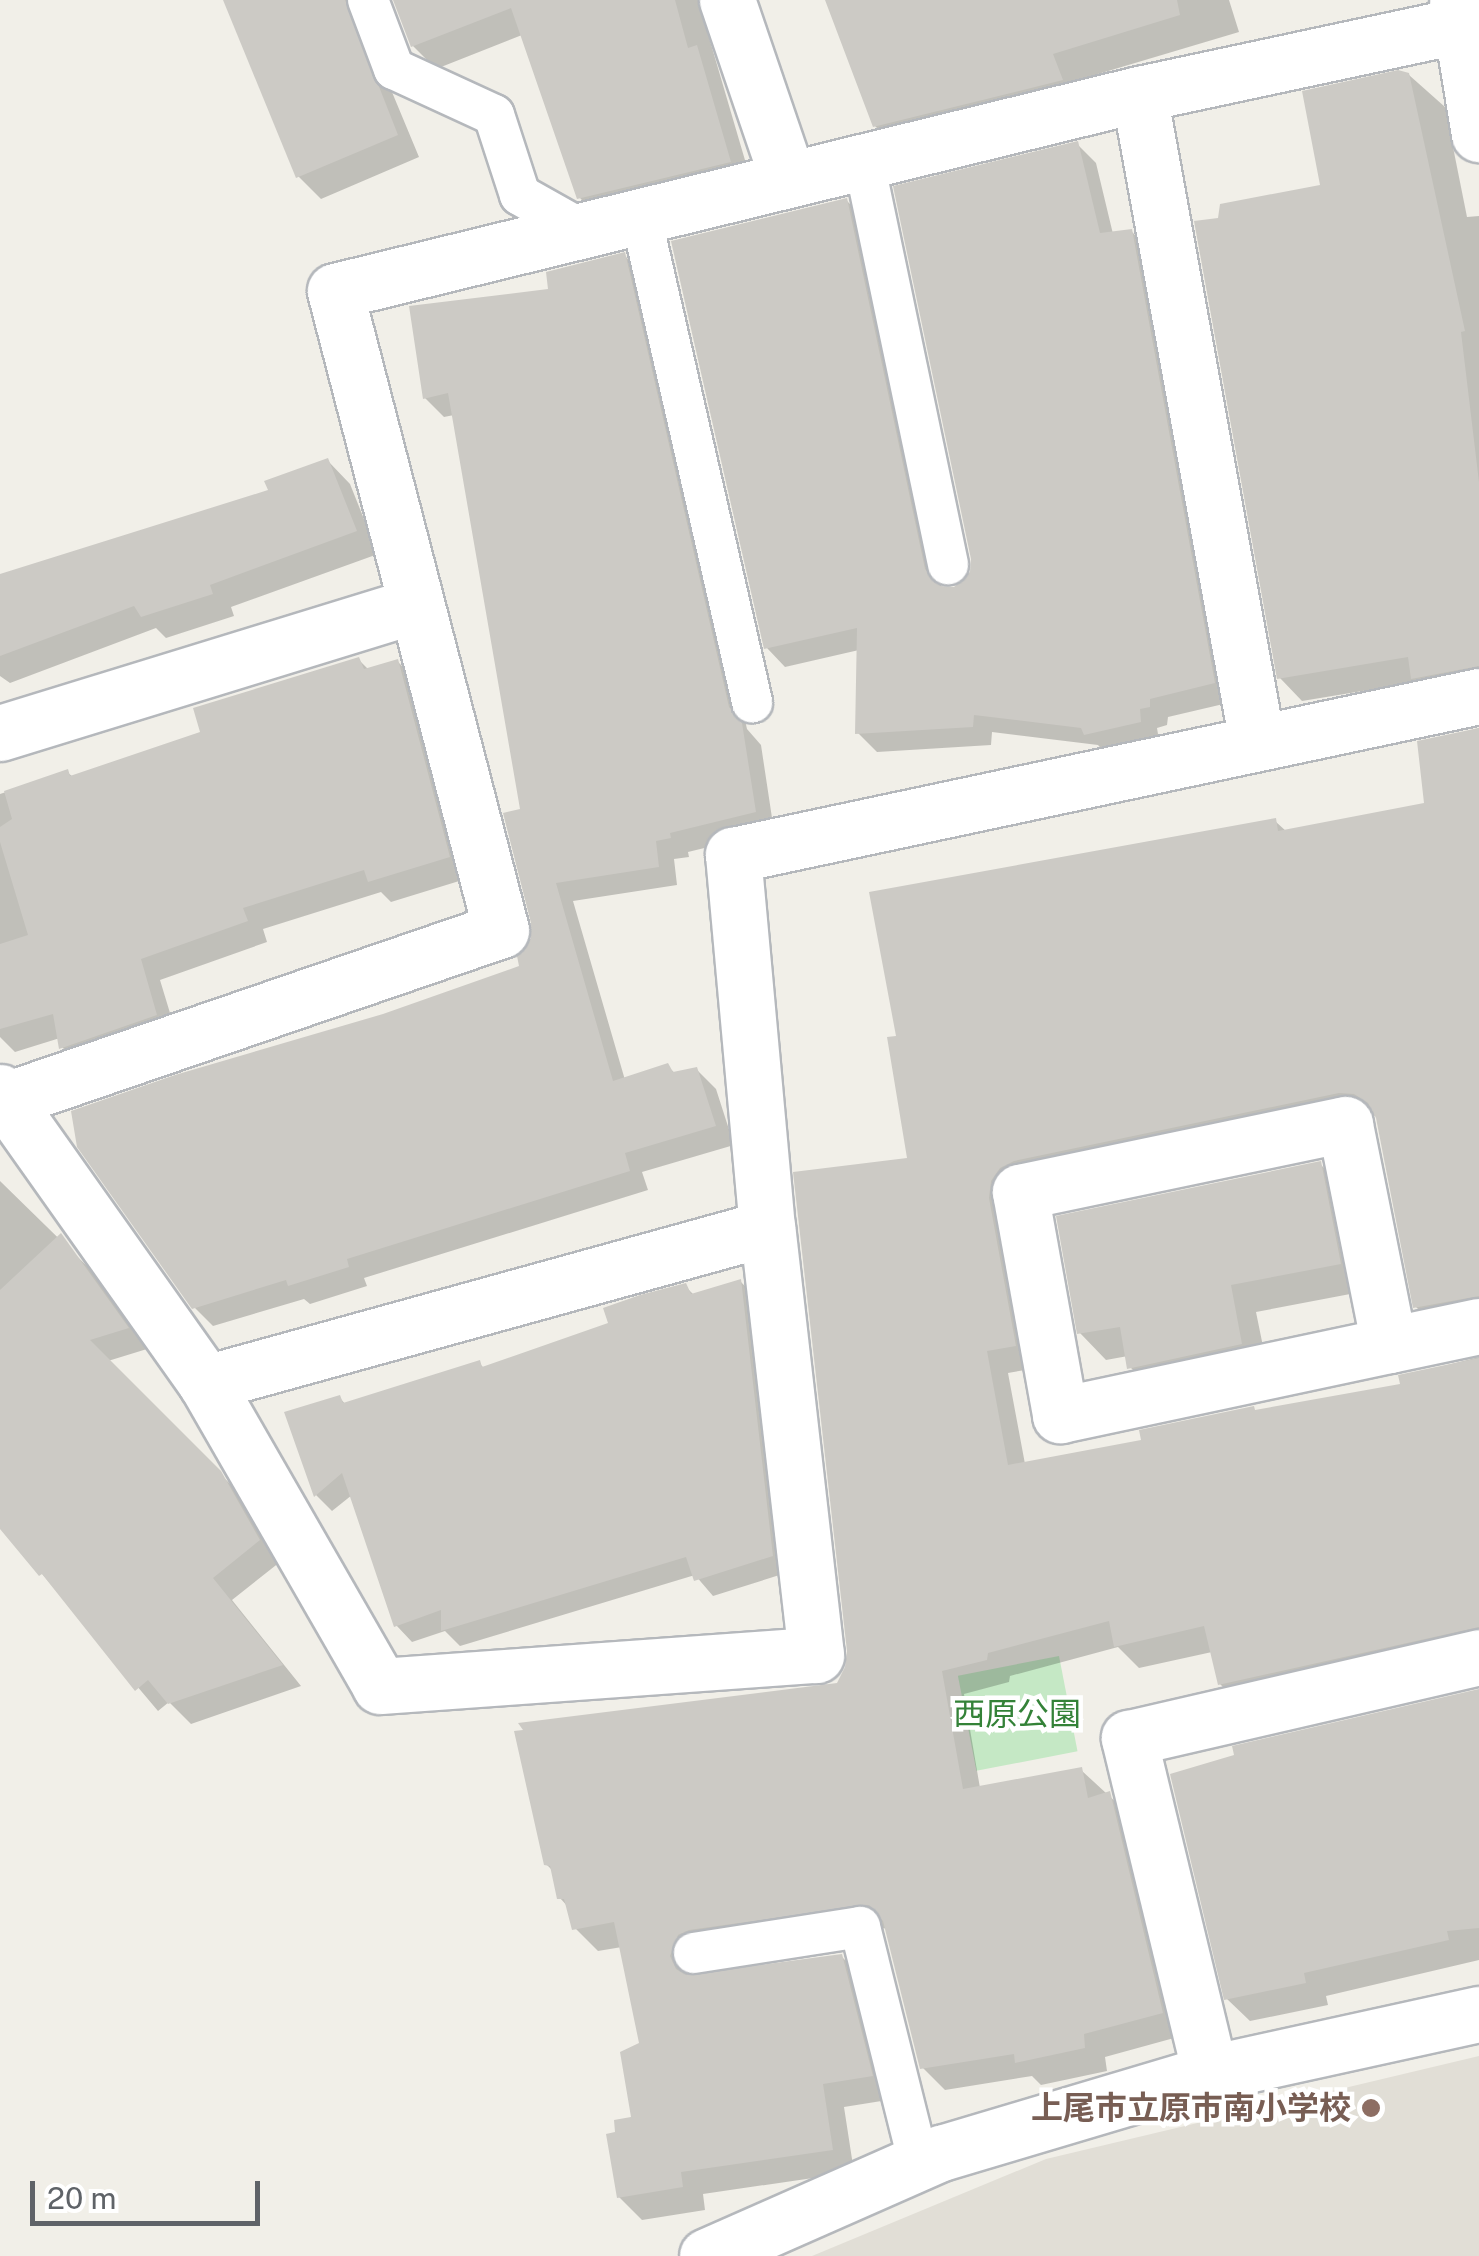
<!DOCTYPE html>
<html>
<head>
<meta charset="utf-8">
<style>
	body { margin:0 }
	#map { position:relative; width:1479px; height:2256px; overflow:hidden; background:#f1efe8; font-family:"Public Sans","Noto Sans JP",sans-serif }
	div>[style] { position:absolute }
	.education>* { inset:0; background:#e1ded6 }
	.green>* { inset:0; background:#c5e8c5; transform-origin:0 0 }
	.shadow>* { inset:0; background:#0003 }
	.building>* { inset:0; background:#cccac5 }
	.roads { filter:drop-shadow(2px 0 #b5b8bc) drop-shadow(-2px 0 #b5b8bc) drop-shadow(0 2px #b5b8bc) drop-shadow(0 -2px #b5b8bc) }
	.lane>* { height:40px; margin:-20px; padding:0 20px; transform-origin:20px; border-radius:20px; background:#fff }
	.street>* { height:55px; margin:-27.5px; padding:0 27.5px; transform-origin:27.5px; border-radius:27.5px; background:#fff }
	.dots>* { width:28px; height:28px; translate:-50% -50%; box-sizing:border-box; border:5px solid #fff; border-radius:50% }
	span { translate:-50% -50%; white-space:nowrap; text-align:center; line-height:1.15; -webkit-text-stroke:9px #fff; paint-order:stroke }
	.park-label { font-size:32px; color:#348238 }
	.education-label { font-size:32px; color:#785e54; font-weight:700 }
	.right { translate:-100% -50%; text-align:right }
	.scale { position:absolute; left:30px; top:2181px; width:230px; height:45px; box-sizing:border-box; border:5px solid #5f6368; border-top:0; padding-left:12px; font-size:30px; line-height:35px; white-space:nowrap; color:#5f6368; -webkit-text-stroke:8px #fff; paint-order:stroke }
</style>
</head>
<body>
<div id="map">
	<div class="education">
		<i style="clip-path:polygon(1479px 2056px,1479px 2256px,812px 2256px,1046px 2159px)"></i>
	</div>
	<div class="green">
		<i style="left:1059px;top:1656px;width:97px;height:103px;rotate:79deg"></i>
	</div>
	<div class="shadow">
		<i style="clip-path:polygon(228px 0,390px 0,372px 7px,367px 32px,419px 157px,321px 199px,298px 176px)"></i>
		<i style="clip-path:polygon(396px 0,698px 0,752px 184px,602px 221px,580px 198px,522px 35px,436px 69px,413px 46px)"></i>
		<i style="clip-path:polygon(827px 0,1229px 0,1239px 32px,1078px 80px,1088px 107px,902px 153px,875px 126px)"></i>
		<i style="clip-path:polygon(1409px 75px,1445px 107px,1467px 217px,1479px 216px,1479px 693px,1417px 682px,1302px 701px,1280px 678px,1220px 220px,1323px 187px)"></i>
		<i style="clip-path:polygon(1077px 144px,1096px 163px,1113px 234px,1131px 231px,1150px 250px,1232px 702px,1168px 717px,1167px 725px,1157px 728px,1159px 740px,1105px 753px,1098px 745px,992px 732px,991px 745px,877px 752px,858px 733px,859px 650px,785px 667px,767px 648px,846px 200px,865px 219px,942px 589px,955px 589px,973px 574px)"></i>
		<i style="clip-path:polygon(624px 255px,643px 274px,747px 729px,761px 745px,774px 831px,688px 852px,689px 857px,674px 859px,677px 885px,573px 901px,625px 1080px,667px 1066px,676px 1074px,697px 1070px,716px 1089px,734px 1145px,642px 1172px,648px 1190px,364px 1278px,367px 1286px,310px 1304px,304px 1299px,213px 1326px,194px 1307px,384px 1017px,521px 967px,533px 939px,523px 811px,454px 415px,444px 417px,425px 398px,551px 291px)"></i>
		<i style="clip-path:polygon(328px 461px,350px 484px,378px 554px,231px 607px,234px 616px,166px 638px,156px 628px,10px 683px,0 676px,0 578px,271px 492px)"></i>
		<i style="clip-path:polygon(358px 659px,369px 670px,398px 662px,419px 683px,469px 878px,391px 902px,381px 892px,263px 929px,267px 942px,160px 980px,177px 1036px,83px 1069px,62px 1047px,60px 1038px,15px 1052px,0 1037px,0 794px,67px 772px,73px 777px,203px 733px)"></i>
		<i style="clip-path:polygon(1479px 728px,1479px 1323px,1439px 1330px,1416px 1307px,1378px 1116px,1363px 1115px,1037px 1183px,1037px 1368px,1008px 1373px,1025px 1464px,1144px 1442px,1257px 1412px,1403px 1386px,1401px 1377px,1479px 1357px,1479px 1652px,1243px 1707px,1220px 1684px,1212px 1652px,1139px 1668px,1118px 1647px,1010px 1676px,1009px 1682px,964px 1694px,980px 1788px,1081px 1770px,1132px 1817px,1185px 2035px,1105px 2057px,1107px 2071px,1041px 2085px,1032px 2076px,945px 2090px,922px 2067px,887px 1928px,713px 1952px,701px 1958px,693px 1977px,841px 1956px,864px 1979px,894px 2099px,844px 2107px,854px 2172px,703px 2194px,705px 2210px,642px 2220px,619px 2197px,618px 2134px,634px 2120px,642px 2044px,622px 1947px,598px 1951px,575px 1928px,569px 1908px,560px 1898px,554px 1872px,546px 1864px,838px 1685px,847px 1668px,910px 1160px,899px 1038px,1275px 821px,1287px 832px,1426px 805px,1420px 743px)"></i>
		<i style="clip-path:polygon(1320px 1164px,1347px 1191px,1366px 1291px,1256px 1312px,1268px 1371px,1157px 1394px,1130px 1367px,1128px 1356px,1106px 1360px,1080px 1333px)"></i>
		<i style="clip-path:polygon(0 1181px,91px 1270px,147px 1349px,108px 1361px,241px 1495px,280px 1562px,232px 1600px,301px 1686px,191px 1724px,169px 1702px,158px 1711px,0 1524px)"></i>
		<i style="clip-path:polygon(741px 1282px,757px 1299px,789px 1572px,713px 1596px,695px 1575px,460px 1646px,445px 1631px,412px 1642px,396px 1625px,352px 1495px,332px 1511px,316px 1495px,340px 1398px,346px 1405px,479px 1363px,485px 1369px,611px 1325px,685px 1286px,695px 1296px)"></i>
		<i style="clip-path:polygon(1479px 1692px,1479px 1960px,1326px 1996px,1328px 2005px,1250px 2021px,1227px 1999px)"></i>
	</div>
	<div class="building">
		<i style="clip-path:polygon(223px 0,345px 0,398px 135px,296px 178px)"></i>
		<i style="clip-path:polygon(393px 0,675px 0,688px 48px,697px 45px,731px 162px,577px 199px,511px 8px,411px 47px)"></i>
		<i style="clip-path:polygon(825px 0,1177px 0,1180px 15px,1053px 54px,1063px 80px,873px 127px)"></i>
		<i style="clip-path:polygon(1398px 70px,1409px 73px,1465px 331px,1461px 332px,1479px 482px,1479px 666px,1411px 679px,1408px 657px,1277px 679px,1194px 221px,1218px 218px,1220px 204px,1320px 185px,1302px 91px)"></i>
		<i style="clip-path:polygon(1078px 141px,1100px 233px,1132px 229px,1215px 683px,1150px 699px,1150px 707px,1140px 709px,1141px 722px,1084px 735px,1081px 728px,974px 715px,973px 727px,855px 734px,857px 628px,764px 649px,671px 241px,847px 198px,925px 569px,940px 586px,954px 587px,970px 572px,971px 559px,893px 186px)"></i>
		<i style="clip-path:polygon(625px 252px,729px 707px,742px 723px,756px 812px,670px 833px,671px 838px,656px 841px,659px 867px,556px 883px,613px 1081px,668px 1063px,673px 1072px,697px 1067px,716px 1126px,625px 1153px,630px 1171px,347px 1259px,349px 1267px,288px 1286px,286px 1280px,192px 1309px,77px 1147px,71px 1111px,175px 1075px,383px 1014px,519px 966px,517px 956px,531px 938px,531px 923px,503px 813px,520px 809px,448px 393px,423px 399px,409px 306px,548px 289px,546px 272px)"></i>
		<i style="clip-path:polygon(328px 458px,357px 531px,210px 585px,213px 594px,141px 617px,134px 606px,0 656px,0 574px,268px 490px,264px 481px)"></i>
		<i style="clip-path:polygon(359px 657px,364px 669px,398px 659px,450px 857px,368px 882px,364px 870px,243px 908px,248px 921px,141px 959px,157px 1015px,59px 1049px,53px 1014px,0 1029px,0 944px,28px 935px,0 842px,0 827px,12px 819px,4px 791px,68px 769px,70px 776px,200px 732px,193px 708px)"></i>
		<i style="clip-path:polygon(1479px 728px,1479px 1296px,1413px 1308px,1376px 1118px,1368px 1103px,1354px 1094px,1339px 1093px,1014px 1161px,1000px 1168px,991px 1181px,989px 1198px,1016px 1346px,987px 1351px,1008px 1465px,1141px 1440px,1139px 1430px,1254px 1406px,1255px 1410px,1400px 1384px,1398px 1375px,1479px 1358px,1479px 1627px,1218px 1685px,1204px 1626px,1114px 1647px,1109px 1621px,988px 1653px,987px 1660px,942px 1671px,963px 1789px,1082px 1767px,1088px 1798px,1110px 1791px,1163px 2013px,1084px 2034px,1085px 2048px,1015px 2063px,1014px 2054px,920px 2069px,883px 1921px,869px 1905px,689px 1930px,678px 1935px,670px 1956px,676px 1969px,686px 1975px,842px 1954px,873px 2076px,823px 2084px,833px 2150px,681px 2172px,683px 2187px,617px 2198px,606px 2134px,615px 2132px,614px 2120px,631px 2117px,620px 2052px,639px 2043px,614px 1922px,572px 1930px,564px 1899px,557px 1899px,550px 1866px,544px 1865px,514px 1731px,523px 1730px,518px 1723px,837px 1683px,845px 1667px,847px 1651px,793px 1172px,907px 1158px,887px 1037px,896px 1036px,869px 892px,1276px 818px,1278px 831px,1424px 803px,1417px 741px)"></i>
		<i style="clip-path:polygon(1321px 1161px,1341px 1264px,1231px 1285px,1242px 1344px,1127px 1369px,1120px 1327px,1077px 1334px,1056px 1216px)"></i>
		<i style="clip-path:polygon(61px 1233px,129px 1328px,90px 1340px,221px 1471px,260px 1540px,213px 1578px,283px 1665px,168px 1704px,148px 1680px,135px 1691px,42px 1574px,39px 1576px,0 1529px,0 1290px)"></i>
		<i style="clip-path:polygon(741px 1279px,773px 1556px,694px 1581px,686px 1557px,441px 1631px,441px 1610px,394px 1627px,342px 1473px,314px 1497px,284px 1412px,340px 1395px,343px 1403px,480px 1360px,482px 1367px,608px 1323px,603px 1308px,640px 1295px,686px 1283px,691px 1294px)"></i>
		<i style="clip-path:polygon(1479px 1689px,1479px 1928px,1447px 1931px,1449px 1940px,1304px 1973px,1306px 1983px,1224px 2000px,1170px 1774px,1234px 1755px,1232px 1746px)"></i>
	</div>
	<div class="roads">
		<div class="lane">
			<i style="left:368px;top:0;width:74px;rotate:69.4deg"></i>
			<i style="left:394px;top:69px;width:110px;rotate:24.7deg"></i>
			<i style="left:494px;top:115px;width:84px;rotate:72deg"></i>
			<i style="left:520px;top:195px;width:76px;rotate:29.3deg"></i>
			<i style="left:864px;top:162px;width:411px;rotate:78.2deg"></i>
			<i style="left:641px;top:217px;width:498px;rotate:77.1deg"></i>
			<i style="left:694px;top:1953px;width:168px;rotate:-8.9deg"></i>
			<i style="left:860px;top:1927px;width:244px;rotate:76deg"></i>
		</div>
		<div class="street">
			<i style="left:727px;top:0;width:189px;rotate:71.2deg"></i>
			<i style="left:1457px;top:0;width:136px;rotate:80.7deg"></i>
			<i style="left:1139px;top:94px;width:659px;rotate:79.68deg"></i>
			<i style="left:0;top:733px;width:435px;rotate:-17.1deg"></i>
			<i style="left:0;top:1092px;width:357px;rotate:54.7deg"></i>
			<i style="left:206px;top:1383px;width:349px;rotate:60.1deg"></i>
			<i style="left:380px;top:1686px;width:437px;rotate:-4.1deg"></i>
			<i style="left:816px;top:1655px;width:430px;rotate:-96.5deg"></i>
			<i style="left:767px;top:1228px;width:375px;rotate:-95.2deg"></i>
			<i style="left:733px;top:855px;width:763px;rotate:-12.03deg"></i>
			<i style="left:6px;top:1100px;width:523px;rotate:-18.95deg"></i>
			<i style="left:501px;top:930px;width:660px;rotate:-104.56deg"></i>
			<i style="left:335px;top:291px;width:828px;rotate:-13.77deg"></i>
			<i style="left:1139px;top:94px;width:328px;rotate:-12.1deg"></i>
			<i style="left:1389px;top:1345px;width:225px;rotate:-101.3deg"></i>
			<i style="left:1345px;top:1124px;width:332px;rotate:168.2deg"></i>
			<i style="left:1020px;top:1192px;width:227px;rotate:79.8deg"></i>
			<i style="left:1060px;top:1415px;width:336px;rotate:-12deg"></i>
			<i style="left:1389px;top:1345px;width:92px;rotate:-11.9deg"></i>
			<i style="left:206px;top:1383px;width:582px;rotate:-15.45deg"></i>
			<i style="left:1210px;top:2073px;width:345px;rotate:-103.6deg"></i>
			<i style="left:1129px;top:1738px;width:359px;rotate:-13deg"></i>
			<i style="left:707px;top:2256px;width:256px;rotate:-23.8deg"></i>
			<i style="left:941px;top:2153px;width:281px;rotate:-16.6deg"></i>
			<i style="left:1210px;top:2073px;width:275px;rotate:-12.4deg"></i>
		</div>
	</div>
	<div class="dots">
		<i style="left:1371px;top:2108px;background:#8d6e63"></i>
	</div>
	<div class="park-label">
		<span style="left:1017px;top:1714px">西原公園</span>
	</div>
	<div class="education-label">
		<span class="right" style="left:1351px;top:2108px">上尾市立原市南小学校</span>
	</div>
	<div class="scale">20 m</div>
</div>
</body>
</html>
